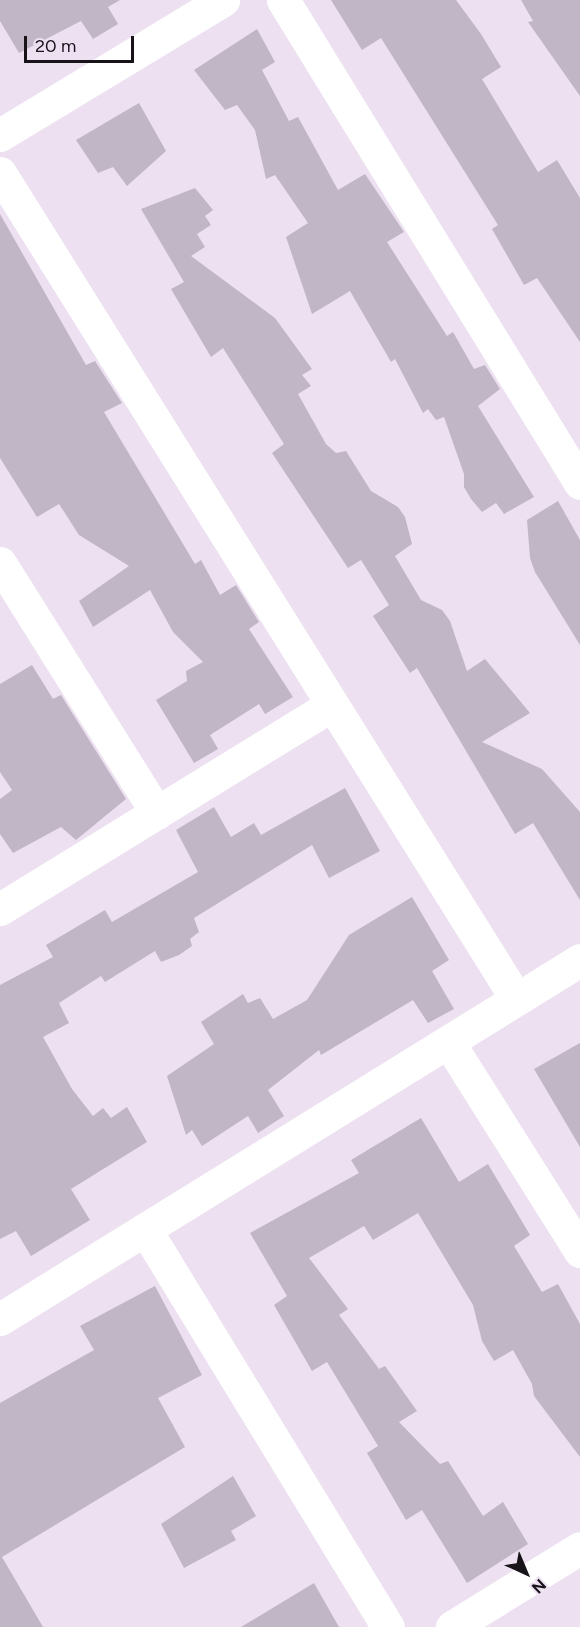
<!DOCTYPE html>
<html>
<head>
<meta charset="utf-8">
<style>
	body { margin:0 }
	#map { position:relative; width:580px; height:1627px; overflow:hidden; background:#ece0f1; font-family:Figtree,sans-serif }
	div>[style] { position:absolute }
	.building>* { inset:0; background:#c1b6c6 }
	.minor>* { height:33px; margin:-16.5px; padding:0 16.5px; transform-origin:16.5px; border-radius:16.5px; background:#fff }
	span { translate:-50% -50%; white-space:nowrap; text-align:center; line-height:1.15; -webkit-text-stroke:4.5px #ece0f1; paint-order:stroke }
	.north { position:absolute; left:496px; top:1543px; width:60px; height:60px; -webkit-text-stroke:4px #ece0f1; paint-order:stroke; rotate:136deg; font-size:16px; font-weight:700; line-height:24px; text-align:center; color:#171319 }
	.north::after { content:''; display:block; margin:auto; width:21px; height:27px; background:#171319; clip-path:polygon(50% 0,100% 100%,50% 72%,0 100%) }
	.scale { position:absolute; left:24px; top:36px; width:110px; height:27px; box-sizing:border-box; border:3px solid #171319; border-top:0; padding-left:8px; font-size:18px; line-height:21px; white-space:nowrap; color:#171319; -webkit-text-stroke:4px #ece0f1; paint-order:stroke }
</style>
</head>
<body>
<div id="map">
	<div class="building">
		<i style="clip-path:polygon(0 0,120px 0,108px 7px,118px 24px,93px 39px,81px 21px,19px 53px,0 21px)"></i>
		<i style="clip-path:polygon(331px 0,456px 0,481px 34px,501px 67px,482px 79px,538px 172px,557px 160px,580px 198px,580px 342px,537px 278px,524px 285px,492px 229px,498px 225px,381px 38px,362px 50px)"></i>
		<i style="clip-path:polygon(521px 0,580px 0,580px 96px,528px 22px,533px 21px)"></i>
		<i style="clip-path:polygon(257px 29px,275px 62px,262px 70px,289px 121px,298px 117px,338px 190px,365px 174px,404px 232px,387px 242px,447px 336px,453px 332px,474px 369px,485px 365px,500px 389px,478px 406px,534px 497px,504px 514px,496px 503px,482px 512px,471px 499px,464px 487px,464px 474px,444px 417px,436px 420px,428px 409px,423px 413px,395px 359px,391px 362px,350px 291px,312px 314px,286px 237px,308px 223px,275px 175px,266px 179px,255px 130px,237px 105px,225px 110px,194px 70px)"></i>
		<i style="clip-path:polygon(139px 103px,166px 151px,127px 186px,113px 167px,98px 173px,76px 140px)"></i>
		<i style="clip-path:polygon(195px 188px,213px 210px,205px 216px,211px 225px,197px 234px,205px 247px,191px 256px,275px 318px,312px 369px,302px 375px,311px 386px,298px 394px,326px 444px,336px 453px,346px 451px,371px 491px,398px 507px,405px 517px,412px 544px,395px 556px,421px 600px,442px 610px,450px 621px,467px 671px,485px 659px,530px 713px,482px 742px,542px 769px,580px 812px,580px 900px,533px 823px,515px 834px,417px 668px,410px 673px,373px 616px,389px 605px,361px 560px,348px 568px,272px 453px,284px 444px,223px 348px,211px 357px,171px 289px,184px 282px,141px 209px)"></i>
		<i style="clip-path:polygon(0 214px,86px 365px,95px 361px,122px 403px,104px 412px,195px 564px,201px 560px,220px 595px,236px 585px,259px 622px,249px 629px,293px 697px,265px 714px,259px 704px,210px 735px,218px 749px,194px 763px,156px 700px,187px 681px,186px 671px,203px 662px,173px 632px,150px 590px,93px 627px,79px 601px,129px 566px,79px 535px,59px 504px,37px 517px,0 458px)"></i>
		<i style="clip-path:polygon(558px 501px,580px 540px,580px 645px,535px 572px,530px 558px,527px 520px)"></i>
		<i style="clip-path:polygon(32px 665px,53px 699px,61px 695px,126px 799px,76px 840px,61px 827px,13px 853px,0 834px,0 799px,12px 790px,0 772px,0 684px)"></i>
		<i style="clip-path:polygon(345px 788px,380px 851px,329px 878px,312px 845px,194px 918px,199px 932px,190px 939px,192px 946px,179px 955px,161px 962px,155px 951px,105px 982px,101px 976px,59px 1003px,69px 1023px,43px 1037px,72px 1089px,93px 1116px,103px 1108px,111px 1118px,127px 1107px,147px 1142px,71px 1189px,90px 1220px,31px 1256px,16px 1231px,0 1239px,0 985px,53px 957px,46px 945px,105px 910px,112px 922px,198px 872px,176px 830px,214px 807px,231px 837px,254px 823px,261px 835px)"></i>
		<i style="clip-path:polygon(412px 897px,449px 960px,432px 971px,454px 1009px,428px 1023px,413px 1000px,321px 1055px,319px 1050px,268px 1090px,284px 1116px,258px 1133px,248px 1116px,202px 1146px,192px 1130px,186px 1135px,167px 1076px,214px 1044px,201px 1022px,243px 994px,248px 1003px,260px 998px,273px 1019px,307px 1000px,349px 935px)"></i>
		<i style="clip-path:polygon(580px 1043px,580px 1147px,534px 1069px)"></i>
		<i style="clip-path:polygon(421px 1118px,459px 1182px,488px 1164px,530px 1235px,514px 1246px,542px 1292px,558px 1284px,580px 1324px,580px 1457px,534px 1396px,532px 1384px,513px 1350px,494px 1361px,482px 1341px,473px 1305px,418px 1213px,373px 1240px,364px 1226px,309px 1258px,348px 1309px,339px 1315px,379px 1369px,385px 1366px,417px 1411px,399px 1422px,440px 1464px,448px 1461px,483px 1516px,503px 1502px,528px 1544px,467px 1583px,422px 1510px,406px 1520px,367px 1453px,378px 1446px,327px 1362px,312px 1371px,274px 1305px,287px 1296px,250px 1233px,359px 1173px,351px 1160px)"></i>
		<i style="clip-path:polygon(155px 1286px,202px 1375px,158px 1398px,185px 1447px,2px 1557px,43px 1627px,0 1627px,0 1403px,94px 1350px,80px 1326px)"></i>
		<i style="clip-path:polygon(233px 1476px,256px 1516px,231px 1531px,236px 1540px,184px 1568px,161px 1524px)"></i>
		<i style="clip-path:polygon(314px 1583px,339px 1627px,241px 1627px)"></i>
	</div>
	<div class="minor">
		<i style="left:283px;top:0;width:567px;rotate:58.41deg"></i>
		<i style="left:0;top:135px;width:261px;rotate:-31.2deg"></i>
		<i style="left:0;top:173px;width:973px;rotate:57.98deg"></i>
		<i style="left:0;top:563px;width:295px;rotate:57.9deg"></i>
		<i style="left:0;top:909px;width:389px;rotate:-31.6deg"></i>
		<i style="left:449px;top:1043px;width:246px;rotate:57.8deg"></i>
		<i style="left:145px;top:1229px;width:466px;rotate:58.6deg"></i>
		<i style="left:0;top:1319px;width:682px;rotate:-31.76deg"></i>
		<i style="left:452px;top:1627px;width:150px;rotate:-31.7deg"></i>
	</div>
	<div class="north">N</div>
	<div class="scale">20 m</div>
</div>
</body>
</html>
